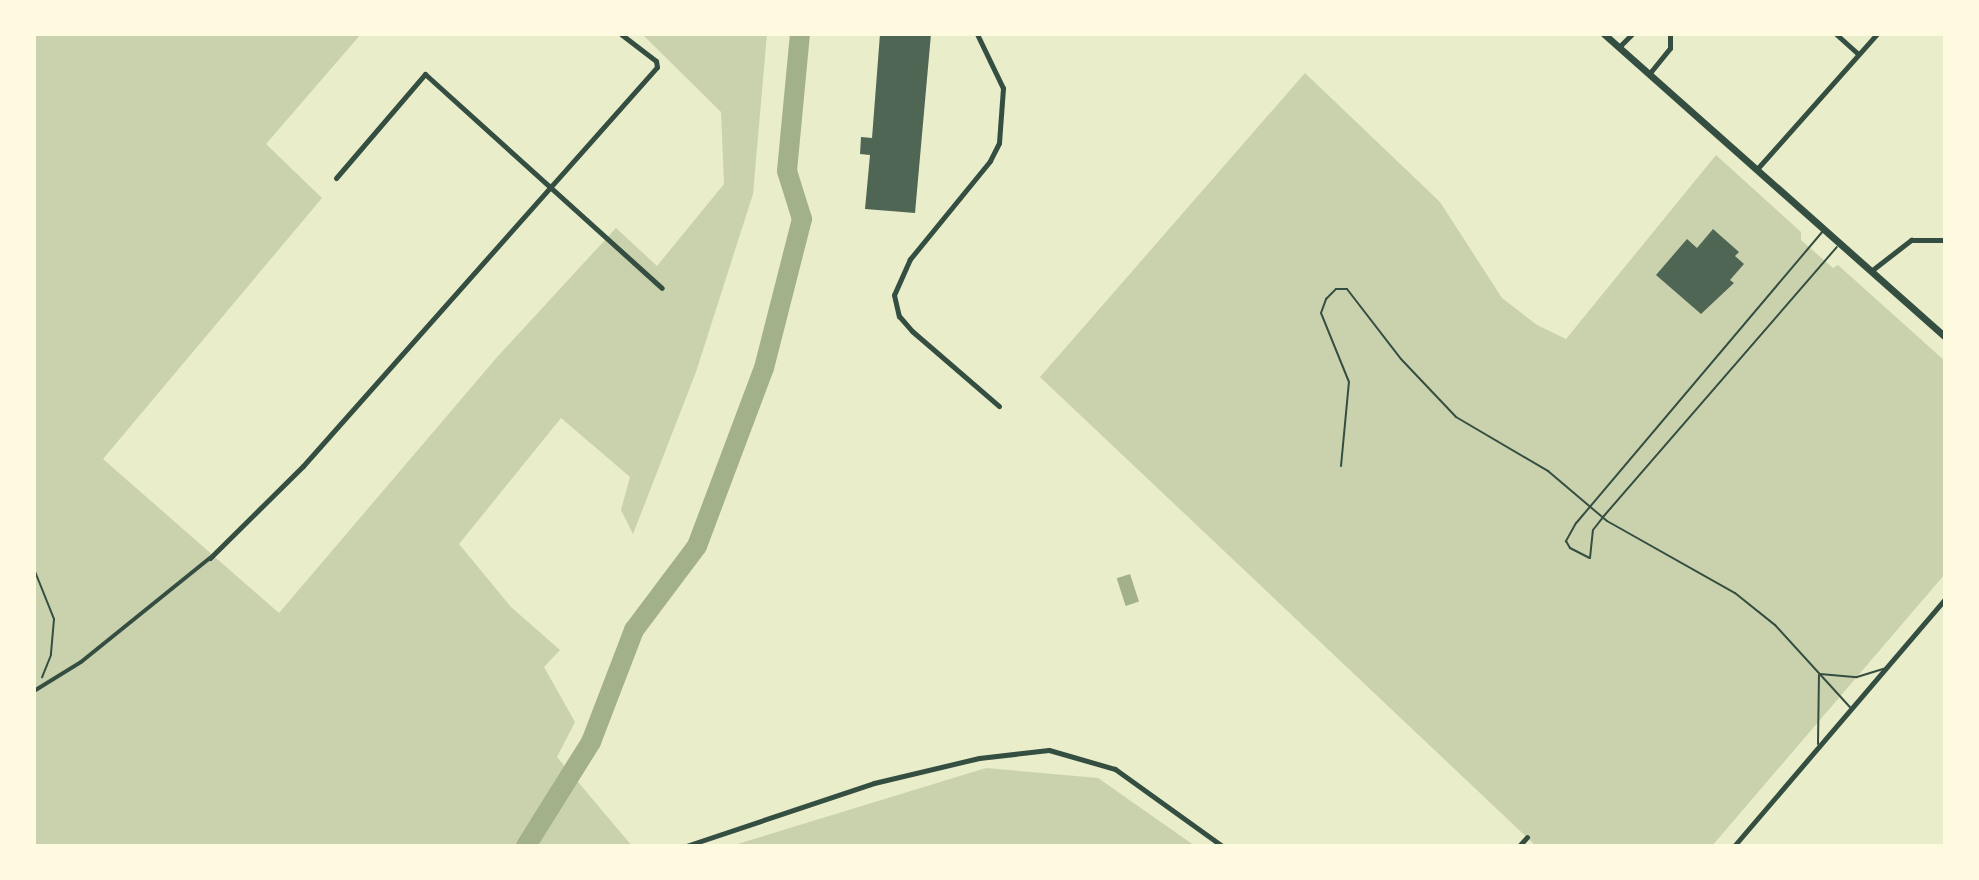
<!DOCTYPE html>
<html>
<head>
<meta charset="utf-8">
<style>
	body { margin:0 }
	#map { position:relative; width:1979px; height:880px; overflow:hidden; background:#e9edc9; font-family:"Work Sans",sans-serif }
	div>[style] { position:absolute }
	.green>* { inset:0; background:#cad2ad }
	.water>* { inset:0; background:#a3b18a; transform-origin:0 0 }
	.river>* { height:20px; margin:-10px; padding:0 10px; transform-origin:10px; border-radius:10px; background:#a3b18a }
	.building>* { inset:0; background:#4f6655 }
	.path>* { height:2px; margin:-1px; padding:0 1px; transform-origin:1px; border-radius:1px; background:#344e41 }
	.service>* { height:2px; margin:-1px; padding:0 1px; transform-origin:1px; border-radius:1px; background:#344e41 }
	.pedestrian>* { height:4px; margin:-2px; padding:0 2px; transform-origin:2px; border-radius:2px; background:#344e41 }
	.minor>* { height:5px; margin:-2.5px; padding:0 2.5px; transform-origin:2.5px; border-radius:2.5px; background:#344e41 }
	.secondary>* { height:7px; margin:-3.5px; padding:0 3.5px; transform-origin:3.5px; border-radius:3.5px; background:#344e41 }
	span { translate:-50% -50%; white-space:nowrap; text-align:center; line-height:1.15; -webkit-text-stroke:8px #fefae0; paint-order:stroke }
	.frame { position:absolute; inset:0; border:36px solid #fefae0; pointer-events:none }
</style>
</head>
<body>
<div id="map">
	<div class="green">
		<i style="clip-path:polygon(34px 34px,361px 34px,266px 144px,322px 198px,103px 459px,279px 613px,498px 356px,616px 228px,657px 266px,724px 184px,721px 112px,642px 34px,767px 34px,753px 194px,696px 372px,633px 534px,621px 510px,630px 477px,561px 418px,459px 544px,511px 607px,560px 650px,544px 667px,575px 722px,557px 757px,632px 846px,34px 846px)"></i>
		<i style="clip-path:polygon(1305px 73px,1440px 202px,1502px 298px,1537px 325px,1566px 339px,1716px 155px,1801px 232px,1801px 240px,1833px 268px,1838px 265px,1945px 361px,1945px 574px,1712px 846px,1536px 846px,1040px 377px)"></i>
		<i style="clip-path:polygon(986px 768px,1098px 778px,1195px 846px,731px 846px)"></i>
	</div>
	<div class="water">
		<i style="left:1130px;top:574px;width:29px;height:14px;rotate:72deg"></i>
	</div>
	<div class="river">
		<i style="left:526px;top:846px;width:123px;rotate:-58deg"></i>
		<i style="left:591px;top:742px;width:120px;rotate:-69deg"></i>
		<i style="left:634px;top:630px;width:105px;rotate:-53.1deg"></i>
		<i style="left:697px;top:546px;width:190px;rotate:-69.4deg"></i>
		<i style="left:764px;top:368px;width:154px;rotate:-75.7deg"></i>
		<i style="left:802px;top:219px;width:50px;rotate:-107.4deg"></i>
		<i style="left:787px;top:171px;width:138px;rotate:-84.6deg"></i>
	</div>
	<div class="building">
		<i style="clip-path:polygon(880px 34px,931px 34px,915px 213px,865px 209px,870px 155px,860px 154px,861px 137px,872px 138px)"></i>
		<i style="clip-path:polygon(1713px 229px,1739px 252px,1735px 256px,1744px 264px,1730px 280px,1734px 283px,1701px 314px,1656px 275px,1687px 239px,1697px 248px)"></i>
	</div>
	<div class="path">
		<i style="left:34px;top:569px;width:54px;rotate:68.2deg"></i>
		<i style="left:54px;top:619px;width:36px;rotate:95deg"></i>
		<i style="left:51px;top:655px;width:24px;rotate:112deg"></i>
	</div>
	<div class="service">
		<i style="left:1823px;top:231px;width:382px;rotate:130.2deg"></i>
		<i style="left:1576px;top:523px;width:21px;rotate:119deg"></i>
		<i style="left:1566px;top:541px;width:8px;rotate:60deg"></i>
		<i style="left:1570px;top:548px;width:22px;rotate:27deg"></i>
		<i style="left:1590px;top:558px;width:28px;rotate:-84deg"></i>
		<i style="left:1593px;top:530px;width:16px;rotate:-52deg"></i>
		<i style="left:1603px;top:517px;width:357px;rotate:-49.1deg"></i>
		<i style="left:1341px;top:466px;width:84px;rotate:-84.6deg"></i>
		<i style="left:1349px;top:382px;width:74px;rotate:-112.1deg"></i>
		<i style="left:1321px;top:313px;width:15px;rotate:-70deg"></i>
		<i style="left:1326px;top:299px;width:14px;rotate:-45deg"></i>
		<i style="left:1336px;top:289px;width:11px"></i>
		<i style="left:1347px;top:289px;width:88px;rotate:52.4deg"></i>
		<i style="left:1401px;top:359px;width:80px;rotate:46.5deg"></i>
		<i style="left:1456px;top:417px;width:107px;rotate:30.4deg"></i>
		<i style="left:1548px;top:471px;width:77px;rotate:40.3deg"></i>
		<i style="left:1607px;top:521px;width:147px;rotate:29.4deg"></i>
		<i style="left:1735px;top:593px;width:51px;rotate:38.7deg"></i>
		<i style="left:1775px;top:625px;width:111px;rotate:47.6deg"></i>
		<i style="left:1820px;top:674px;width:37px;rotate:5deg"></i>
		<i style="left:1857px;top:677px;width:28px;rotate:-17deg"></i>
		<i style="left:1818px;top:744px;width:69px;rotate:-89.2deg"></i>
	</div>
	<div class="pedestrian">
		<i style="left:34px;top:691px;width:55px;rotate:-31.7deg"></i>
		<i style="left:81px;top:662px;width:166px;rotate:-38.9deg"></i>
	</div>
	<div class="minor">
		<i style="left:977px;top:34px;width:60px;rotate:64.3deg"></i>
		<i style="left:1003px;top:88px;width:55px;rotate:94.2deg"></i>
		<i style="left:999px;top:143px;width:20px;rotate:117deg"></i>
		<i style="left:990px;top:161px;width:127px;rotate:129.2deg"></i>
		<i style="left:910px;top:259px;width:39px;rotate:114deg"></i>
		<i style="left:894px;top:295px;width:22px;rotate:77deg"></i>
		<i style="left:899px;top:316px;width:20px;rotate:49deg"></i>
		<i style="left:912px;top:331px;width:115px;rotate:40.8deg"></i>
		<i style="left:1836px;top:34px;width:28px;rotate:42deg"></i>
		<i style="left:1619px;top:47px;width:18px;rotate:-45deg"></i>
		<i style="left:1649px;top:74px;width:33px;rotate:-51deg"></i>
		<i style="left:1670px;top:48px;width:14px;rotate:-90deg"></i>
		<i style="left:1757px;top:169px;width:181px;rotate:-48.4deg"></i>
		<i style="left:336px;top:178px;width:137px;rotate:-49.4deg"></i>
		<i style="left:425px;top:74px;width:319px;rotate:42.1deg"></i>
		<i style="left:1871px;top:271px;width:51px;rotate:-37.8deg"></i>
		<i style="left:1911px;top:240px;width:34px"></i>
		<i style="left:210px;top:558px;width:131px;rotate:-44.7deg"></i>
		<i style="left:303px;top:466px;width:533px;rotate:-48.42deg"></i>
		<i style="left:657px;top:67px;width:6px;rotate:-99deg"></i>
		<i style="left:656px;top:61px;width:44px;rotate:-142.4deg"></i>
		<i style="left:686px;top:846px;width:198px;rotate:-18.5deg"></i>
		<i style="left:874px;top:783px;width:108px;rotate:-13.4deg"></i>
		<i style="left:979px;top:758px;width:70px;rotate:-6.5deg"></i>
		<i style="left:1049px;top:750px;width:69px;rotate:16.1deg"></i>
		<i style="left:1115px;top:769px;width:132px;rotate:35.7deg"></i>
		<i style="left:1519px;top:846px;width:12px;rotate:-48deg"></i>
		<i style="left:1734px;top:846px;width:325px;rotate:-49.5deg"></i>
	</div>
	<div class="secondary">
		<i style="left:1604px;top:34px;width:456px;rotate:41.6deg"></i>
	</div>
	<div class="frame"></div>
</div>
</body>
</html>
